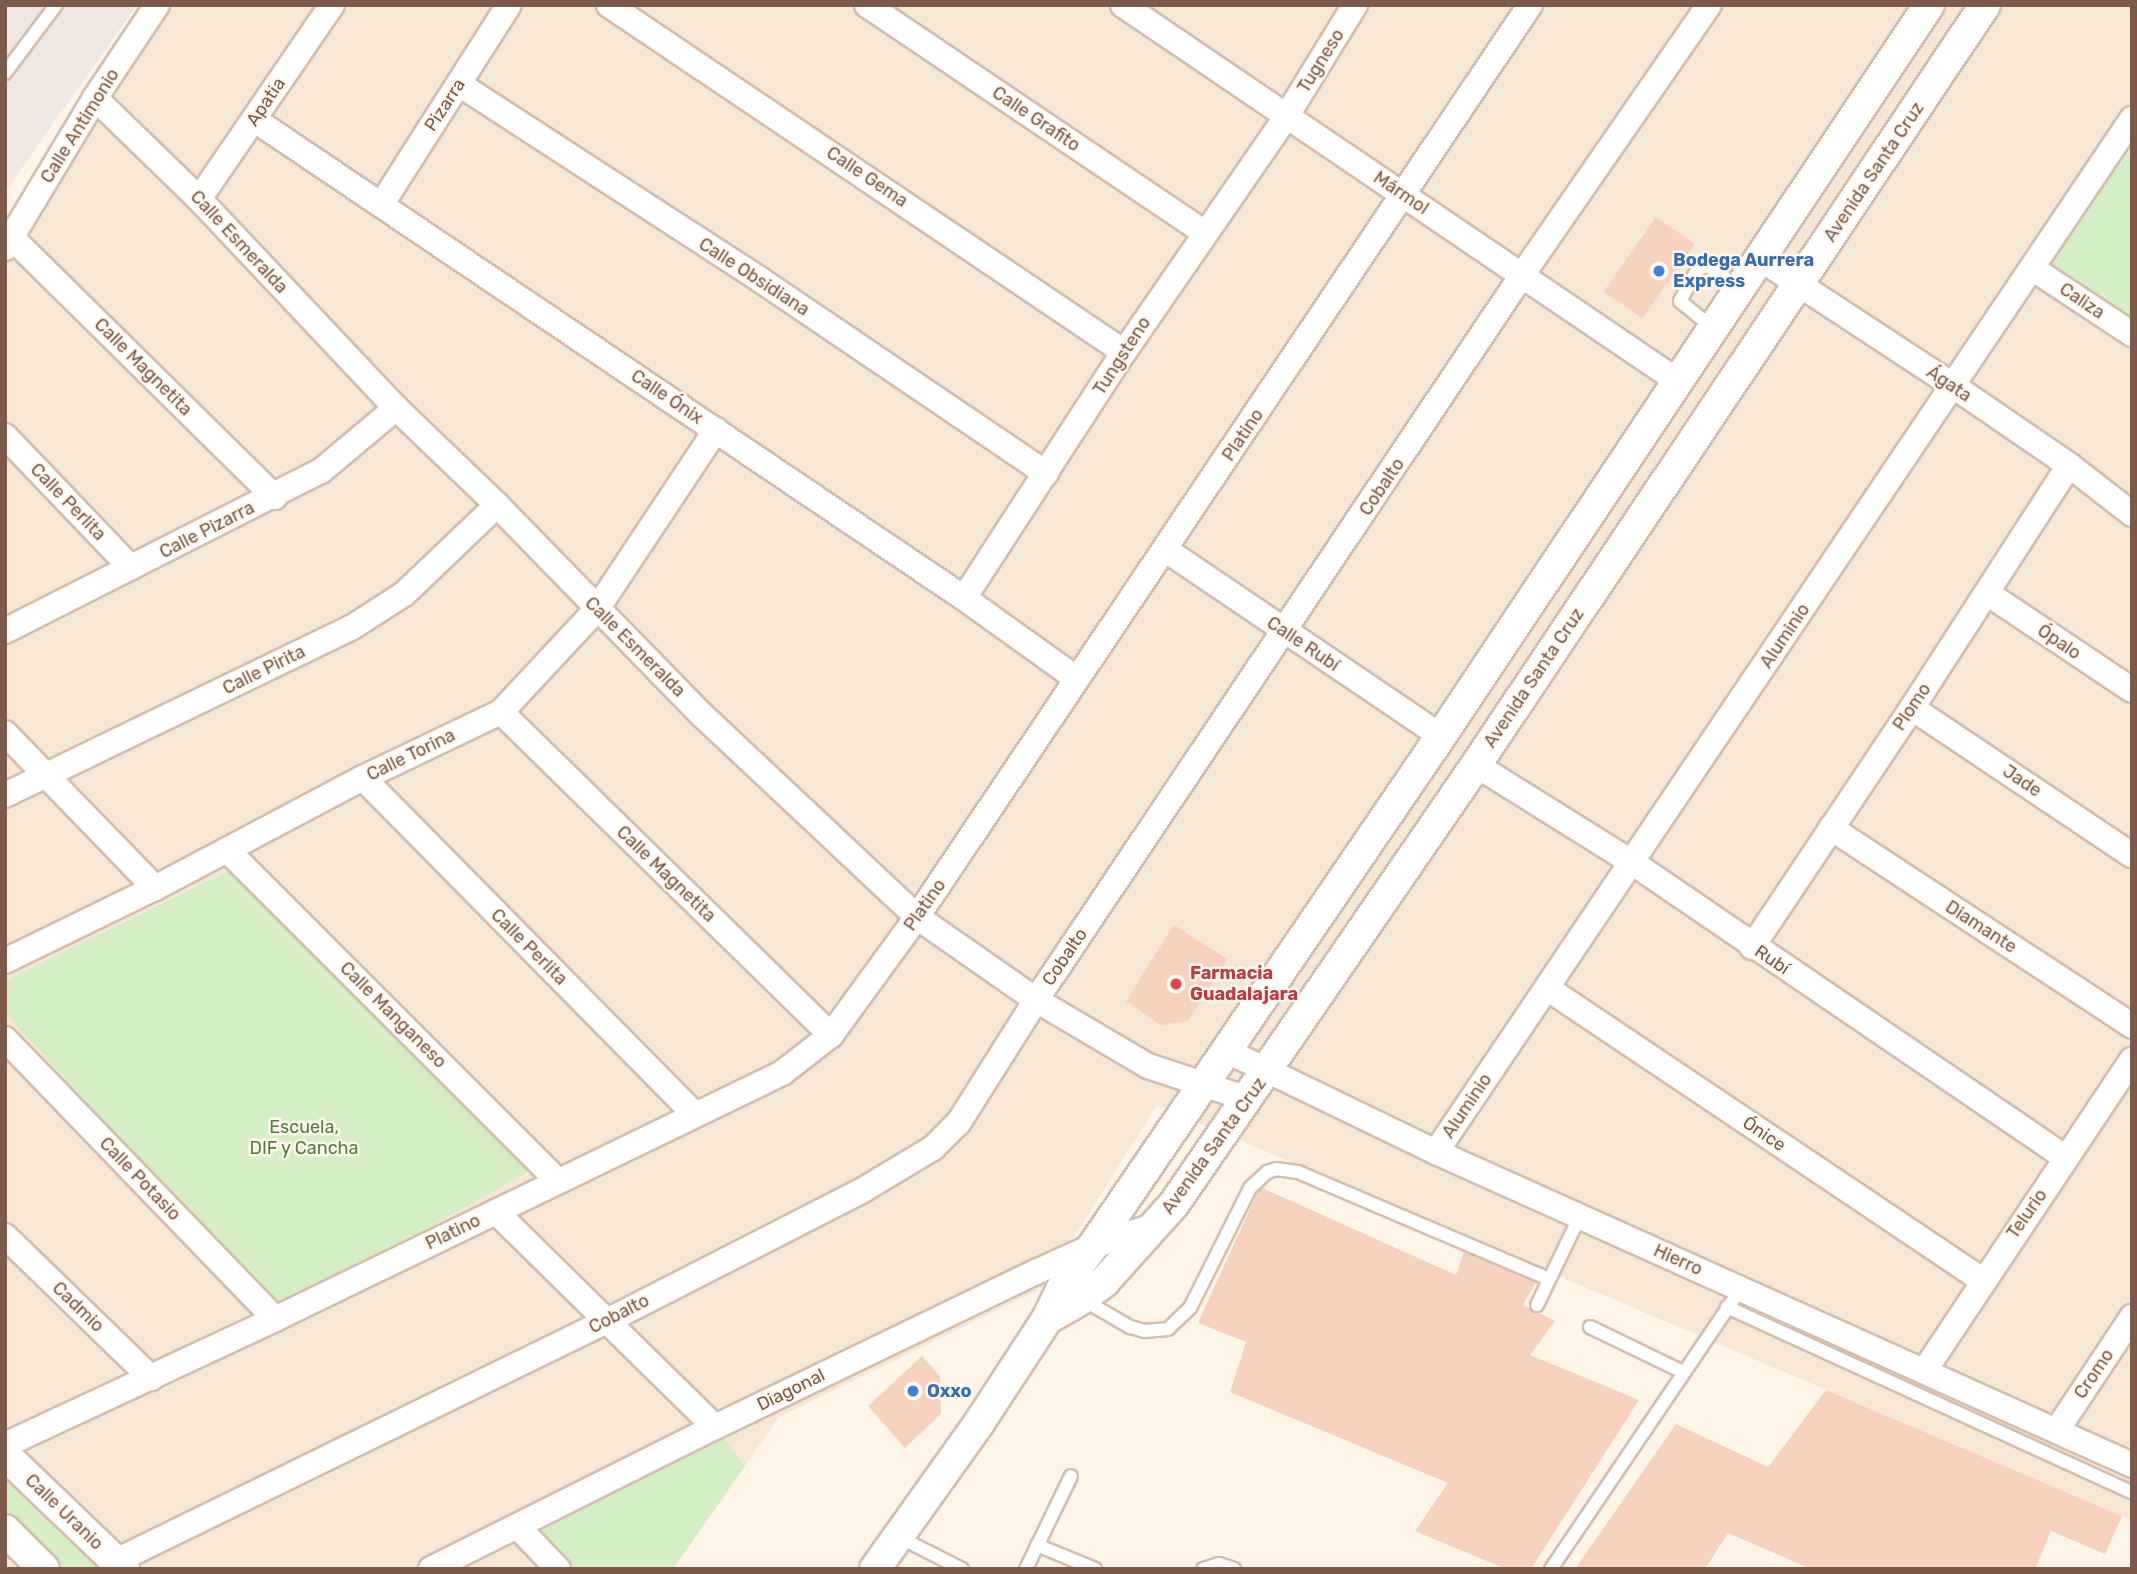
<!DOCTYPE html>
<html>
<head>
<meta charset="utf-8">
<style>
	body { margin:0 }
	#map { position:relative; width:2137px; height:1574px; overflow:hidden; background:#fef5e8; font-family:Rubik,sans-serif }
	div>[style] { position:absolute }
	.residential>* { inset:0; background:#f7e7d5 }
	.industrial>* { inset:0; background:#efe7e1 }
	.green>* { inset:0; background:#d6eec4 }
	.building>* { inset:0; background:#f7d2bc; transform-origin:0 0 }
	.roads { filter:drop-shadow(2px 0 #d5beae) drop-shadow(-2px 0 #d5beae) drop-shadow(0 2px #d5beae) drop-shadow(0 -2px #d5beae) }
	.service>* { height:12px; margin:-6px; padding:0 6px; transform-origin:6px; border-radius:6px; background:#fff }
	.minor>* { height:24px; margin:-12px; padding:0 12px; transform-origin:12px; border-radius:12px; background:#fff }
	.tertiary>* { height:30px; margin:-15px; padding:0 15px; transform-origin:15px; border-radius:15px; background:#fff }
	.dots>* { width:19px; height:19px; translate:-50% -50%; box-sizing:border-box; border:4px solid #fff9f0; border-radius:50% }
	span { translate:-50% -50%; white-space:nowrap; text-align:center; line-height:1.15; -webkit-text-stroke:5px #fff9f0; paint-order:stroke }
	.street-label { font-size:18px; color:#7c5948 }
	.shop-label { font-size:18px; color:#366cbe; font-weight:700 }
	.left { translate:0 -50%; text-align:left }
	.health-label { font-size:18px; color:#be3a42; font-weight:700 }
	.park-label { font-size:18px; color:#517d3c }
	.frame { position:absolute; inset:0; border:7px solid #7c5948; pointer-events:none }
</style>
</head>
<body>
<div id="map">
	<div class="residential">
		<i style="clip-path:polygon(166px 5px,2132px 5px,2132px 1520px,1157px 1105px,1041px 1289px,779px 1417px,673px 1569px,5px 1569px,5px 221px)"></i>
	</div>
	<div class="industrial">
		<i style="clip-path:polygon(5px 5px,137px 5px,5px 192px)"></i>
	</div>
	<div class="green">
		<i style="clip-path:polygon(2115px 145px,2132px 157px,2132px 334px,2032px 268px)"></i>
		<i style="clip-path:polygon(228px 871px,531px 1170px,278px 1313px,5px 1013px,5px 981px)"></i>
		<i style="clip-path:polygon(715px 1427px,745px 1466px,673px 1569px,558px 1569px,518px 1527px)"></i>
		<i style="clip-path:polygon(5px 1479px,99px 1569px,66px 1569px,5px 1511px)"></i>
	</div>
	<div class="building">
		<i style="left:1656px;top:217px;width:47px;height:91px;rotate:35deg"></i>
		<i style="clip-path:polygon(1174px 925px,1227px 959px,1188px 1021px,1161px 1025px,1126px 1001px)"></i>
		<i style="clip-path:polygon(1260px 1187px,1456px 1275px,1464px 1251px,1536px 1282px,1523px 1305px,1555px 1321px,1530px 1355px,1639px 1400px,1531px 1569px,1506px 1569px,1415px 1531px,1448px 1483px,1230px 1392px,1246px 1342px,1198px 1323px)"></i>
		<i style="clip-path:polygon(922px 1356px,940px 1376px,941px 1414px,905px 1448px,868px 1406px)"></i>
		<i style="clip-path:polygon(1826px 1390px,2122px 1516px,2105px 1554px,2051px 1531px,2035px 1569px,1811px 1569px,1728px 1533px,1705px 1569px,1575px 1569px,1676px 1424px,1768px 1467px)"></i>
	</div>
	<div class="roads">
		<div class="service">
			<i style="left:5px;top:73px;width:85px;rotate:-53.1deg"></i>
			<i style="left:1714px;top:329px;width:44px;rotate:-140.5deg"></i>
			<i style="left:1680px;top:301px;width:37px;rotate:-61deg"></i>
			<i style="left:1698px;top:269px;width:10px;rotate:-17deg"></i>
			<i style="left:1708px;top:266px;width:41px;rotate:34.1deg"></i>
			<i style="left:1082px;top:1299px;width:56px;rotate:30.3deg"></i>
			<i style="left:1130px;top:1327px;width:16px;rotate:15deg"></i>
			<i style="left:1145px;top:1331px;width:23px;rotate:-5deg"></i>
			<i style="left:1168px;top:1329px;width:30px;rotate:-44deg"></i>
			<i style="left:1190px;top:1308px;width:134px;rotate:-63.4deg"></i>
			<i style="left:1250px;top:1188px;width:23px;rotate:-43deg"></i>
			<i style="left:1267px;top:1172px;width:9px;rotate:-18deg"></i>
			<i style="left:1276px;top:1169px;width:22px;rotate:8deg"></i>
			<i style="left:1298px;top:1172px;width:273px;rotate:23.1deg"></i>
			<i style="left:1537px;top:1305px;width:99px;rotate:-64.2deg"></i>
			<i style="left:1727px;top:1307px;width:445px;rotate:24.6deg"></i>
			<i style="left:1590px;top:1327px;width:103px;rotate:25.8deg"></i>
			<i style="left:897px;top:1536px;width:73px;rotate:26.9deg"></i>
			<i style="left:1037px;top:1545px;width:63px;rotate:22.5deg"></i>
			<i style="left:1026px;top:1569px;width:103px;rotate:-64.2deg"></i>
			<i style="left:1203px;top:1569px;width:17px;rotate:-17deg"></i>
			<i style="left:1219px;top:1564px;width:16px;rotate:18deg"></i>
			<i style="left:1551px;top:1569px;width:339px;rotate:-55.9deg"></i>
		</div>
		<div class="minor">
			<i style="left:609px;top:5px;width:621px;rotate:33.97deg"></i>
			<i style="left:867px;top:5px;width:408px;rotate:34deg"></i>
			<i style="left:1123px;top:5px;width:672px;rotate:34.14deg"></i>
			<i style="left:459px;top:84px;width:361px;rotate:33deg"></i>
			<i style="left:762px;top:281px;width:343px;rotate:34.1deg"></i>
			<i style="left:95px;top:98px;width:145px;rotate:44.2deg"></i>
			<i style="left:199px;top:199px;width:287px;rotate:46.7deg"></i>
			<i style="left:396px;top:408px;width:140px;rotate:43.8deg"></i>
			<i style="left:497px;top:505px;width:292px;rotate:45.7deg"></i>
			<i style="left:701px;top:714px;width:296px;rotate:43.2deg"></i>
			<i style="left:917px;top:917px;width:145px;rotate:34.9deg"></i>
			<i style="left:1036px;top:1000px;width:130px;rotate:30.5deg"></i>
			<i style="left:1148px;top:1066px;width:105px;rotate:18.3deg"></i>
			<i style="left:255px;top:120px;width:855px;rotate:33.99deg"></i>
			<i style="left:964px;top:598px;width:139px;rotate:35.6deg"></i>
			<i style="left:199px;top:199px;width:235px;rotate:-55.6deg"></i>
			<i style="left:381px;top:205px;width:237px;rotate:-57.4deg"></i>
			<i style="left:12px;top:238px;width:369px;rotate:44.6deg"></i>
			<i style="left:5px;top:248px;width:175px;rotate:-59deg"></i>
			<i style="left:95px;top:98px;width:112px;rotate:-56.3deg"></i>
			<i style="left:1762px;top:260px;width:227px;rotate:33.3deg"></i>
			<i style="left:1952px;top:385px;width:142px;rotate:34.4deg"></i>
			<i style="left:2069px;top:465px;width:80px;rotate:37.9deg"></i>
			<i style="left:2032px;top:268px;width:120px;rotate:33.4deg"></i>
			<i style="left:5px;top:436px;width:182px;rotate:46.3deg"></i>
			<i style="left:1166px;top:550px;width:332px;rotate:34.1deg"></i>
			<i style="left:1987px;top:593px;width:174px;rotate:33.8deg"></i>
			<i style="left:964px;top:598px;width:293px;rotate:-57deg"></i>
			<i style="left:1124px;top:352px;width:285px;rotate:-55.4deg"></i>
			<i style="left:1286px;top:117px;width:132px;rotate:-58.4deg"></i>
			<i style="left:5px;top:631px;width:354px;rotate:-26.9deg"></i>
			<i style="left:321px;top:471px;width:98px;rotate:-40deg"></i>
			<i style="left:1912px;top:708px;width:265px;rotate:33.8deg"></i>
			<i style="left:501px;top:712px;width:462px;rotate:44.4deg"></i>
			<i style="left:5px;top:733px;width:216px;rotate:45.9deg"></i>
			<i style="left:1476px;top:765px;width:185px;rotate:32deg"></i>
			<i style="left:1633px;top:863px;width:524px;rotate:34.27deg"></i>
			<i style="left:363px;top:778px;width:473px;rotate:45.4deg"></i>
			<i style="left:5px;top:795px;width:384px;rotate:-25.8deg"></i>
			<i style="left:351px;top:628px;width:63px;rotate:-32.7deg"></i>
			<i style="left:404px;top:594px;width:129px;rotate:-43.7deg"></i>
			<i style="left:1831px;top:828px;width:360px;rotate:33.3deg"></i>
			<i style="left:227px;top:850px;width:468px;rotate:45deg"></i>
			<i style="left:1752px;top:947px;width:288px;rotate:-56.2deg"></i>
			<i style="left:1912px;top:708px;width:289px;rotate:-57.1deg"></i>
			<i style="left:5px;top:961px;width:167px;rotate:-26deg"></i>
			<i style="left:155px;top:888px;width:235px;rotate:-27.9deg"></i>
			<i style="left:363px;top:778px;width:153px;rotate:-25.6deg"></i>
			<i style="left:501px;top:712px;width:141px;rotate:-47deg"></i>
			<i style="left:597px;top:609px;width:215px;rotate:-56.4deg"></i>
			<i style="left:1547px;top:988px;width:524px;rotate:33.87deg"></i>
			<i style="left:5px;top:1039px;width:389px;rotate:46deg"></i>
			<i style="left:1227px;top:1051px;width:232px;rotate:25.8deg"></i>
			<i style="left:1436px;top:1152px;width:763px;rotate:24.21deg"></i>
			<i style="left:1436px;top:1152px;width:1246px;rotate:-56.03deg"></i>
			<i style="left:496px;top:1212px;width:307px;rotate:44.5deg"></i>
			<i style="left:5px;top:1236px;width:204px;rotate:44.2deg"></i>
			<i style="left:1925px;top:1370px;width:373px;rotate:-56.3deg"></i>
			<i style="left:2057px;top:1430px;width:136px;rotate:-56.4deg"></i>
			<i style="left:5px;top:1445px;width:298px;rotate:-25deg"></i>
			<i style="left:275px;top:1319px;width:564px;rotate:-25.88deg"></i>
			<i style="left:782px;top:1073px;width:62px;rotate:-37.8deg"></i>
			<i style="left:831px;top:1035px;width:146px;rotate:-53.9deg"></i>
			<i style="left:917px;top:917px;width:1099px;rotate:-56.09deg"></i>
			<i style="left:518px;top:1527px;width:58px;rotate:46.4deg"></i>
			<i style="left:116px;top:1561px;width:549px;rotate:-26.05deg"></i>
			<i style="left:609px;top:1320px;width:285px;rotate:-27.1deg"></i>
			<i style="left:863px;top:1190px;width:82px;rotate:-31deg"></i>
			<i style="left:933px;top:1148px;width:37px;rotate:-45deg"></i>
			<i style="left:959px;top:1122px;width:144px;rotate:-57.7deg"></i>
			<i style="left:1036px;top:1000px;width:873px;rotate:-56.16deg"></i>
			<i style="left:1522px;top:275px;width:328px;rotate:-55.3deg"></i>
			<i style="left:431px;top:1569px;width:318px;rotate:-26.6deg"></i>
			<i style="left:715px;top:1427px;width:356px;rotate:-25.8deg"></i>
			<i style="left:1036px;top:1272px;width:63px;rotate:-24.5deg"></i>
			<i style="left:1093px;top:1246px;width:66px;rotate:-18.4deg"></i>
		</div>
		<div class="tertiary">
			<i style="left:1047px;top:1319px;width:39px;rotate:-30deg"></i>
			<i style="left:1081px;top:1299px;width:29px;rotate:-36deg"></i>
			<i style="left:1104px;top:1282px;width:105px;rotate:-48.1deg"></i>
			<i style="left:1174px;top:1204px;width:533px;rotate:-55.47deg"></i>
			<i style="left:1476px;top:765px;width:915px;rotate:-56.19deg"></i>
			<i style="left:5px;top:1455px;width:165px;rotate:43.8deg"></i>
			<i style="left:5px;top:1530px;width:55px;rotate:45deg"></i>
			<i style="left:875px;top:1569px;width:179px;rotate:-54.5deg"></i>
			<i style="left:979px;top:1423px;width:124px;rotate:-56.8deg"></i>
			<i style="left:1047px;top:1319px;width:34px;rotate:-64deg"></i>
			<i style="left:1062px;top:1288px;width:52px;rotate:-53.6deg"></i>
			<i style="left:1093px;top:1246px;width:617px;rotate:-55.69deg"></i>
			<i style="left:1441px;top:736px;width:879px;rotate:-56.27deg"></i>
		</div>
	</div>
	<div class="dots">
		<i style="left:1659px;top:271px;background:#3f7fe0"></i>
		<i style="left:1176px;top:984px;background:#e0444e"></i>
		<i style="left:913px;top:1391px;background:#3f7fe0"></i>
	</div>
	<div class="street-label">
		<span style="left:1321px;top:61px;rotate:-58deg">Tugneso</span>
		<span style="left:266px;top:102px;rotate:-56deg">Apatia</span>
		<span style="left:445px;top:105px;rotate:-57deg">Pizarra</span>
		<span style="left:1036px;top:119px;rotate:34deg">Calle Grafito</span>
		<span style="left:80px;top:126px;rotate:-58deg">Calle Antimonio</span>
		<span style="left:1874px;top:172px;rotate:-56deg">Avenida Santa Cruz</span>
		<span style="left:867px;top:177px;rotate:34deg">Calle Gema</span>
		<span style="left:1401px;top:193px;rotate:34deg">Mármol</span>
		<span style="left:239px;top:242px;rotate:47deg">Calle Esmeralda</span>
		<span style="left:754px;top:277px;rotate:33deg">Calle Obsidiana</span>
		<span style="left:2082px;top:301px;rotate:34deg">Caliza</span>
		<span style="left:1122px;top:356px;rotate:-57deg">Tungsteno</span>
		<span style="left:143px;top:367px;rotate:45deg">Calle Magnetita</span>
		<span style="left:1949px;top:384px;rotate:34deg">Ágata</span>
		<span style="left:667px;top:397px;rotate:34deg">Calle Ónix</span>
		<span style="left:1243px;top:435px;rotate:-56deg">Platino</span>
		<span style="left:1382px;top:487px;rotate:-56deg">Cobalto</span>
		<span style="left:68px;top:502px;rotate:46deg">Calle Perlita</span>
		<span style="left:207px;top:530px;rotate:-27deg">Calle Pizarra</span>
		<span style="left:1785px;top:636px;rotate:-56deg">Aluminio</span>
		<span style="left:2059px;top:642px;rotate:34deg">Ópalo</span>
		<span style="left:1303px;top:644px;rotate:34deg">Calle Rubí</span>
		<span style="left:635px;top:647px;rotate:45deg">Calle Esmeralda</span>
		<span style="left:264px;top:670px;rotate:-26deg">Calle Pirita</span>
		<span style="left:1534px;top:678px;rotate:-56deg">Avenida Santa Cruz</span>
		<span style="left:1912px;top:707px;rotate:-56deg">Plomo</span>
		<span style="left:411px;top:755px;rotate:-26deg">Calle Torina</span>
		<span style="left:2022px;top:781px;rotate:34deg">Jade</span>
		<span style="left:666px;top:874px;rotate:44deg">Calle Magnetita</span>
		<span style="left:925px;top:905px;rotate:-55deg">Platino</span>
		<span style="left:1981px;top:927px;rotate:33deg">Diamante</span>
		<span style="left:529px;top:947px;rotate:45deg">Calle Perlita</span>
		<span style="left:1065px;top:957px;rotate:-56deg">Cobalto</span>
		<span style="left:1772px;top:960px;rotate:34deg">Rubí</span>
		<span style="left:393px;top:1015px;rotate:45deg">Calle Manganeso</span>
		<span style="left:1467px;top:1106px;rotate:-56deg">Aluminio</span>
		<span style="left:1764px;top:1134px;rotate:34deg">Ónice</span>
		<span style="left:1214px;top:1146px;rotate:-54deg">Avenida Santa Cruz</span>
		<span style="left:140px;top:1179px;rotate:46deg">Calle Potasio</span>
		<span style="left:2027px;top:1214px;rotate:-55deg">Telurio</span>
		<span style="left:453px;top:1232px;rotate:-26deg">Platino</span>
		<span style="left:1678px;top:1260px;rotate:24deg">Hierro</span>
		<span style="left:78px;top:1307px;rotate:44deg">Cadmio</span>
		<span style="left:619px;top:1314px;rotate:-27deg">Cobalto</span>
		<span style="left:2094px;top:1374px;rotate:-56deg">Cromo</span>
		<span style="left:791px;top:1390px;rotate:-26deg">Diagonal</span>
		<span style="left:64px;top:1512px;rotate:44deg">Calle Uranio</span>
	</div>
	<div class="shop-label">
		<span class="left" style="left:1673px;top:271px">Bodega Aurrera<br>Express</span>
		<span class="left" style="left:927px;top:1391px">Oxxo</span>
	</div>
	<div class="health-label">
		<span class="left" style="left:1190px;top:984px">Farmacia<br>Guadalajara</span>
	</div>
	<div class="park-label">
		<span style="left:304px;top:1138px">Escuela,<br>DIF y Cancha</span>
	</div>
	<div class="frame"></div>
</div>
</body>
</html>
